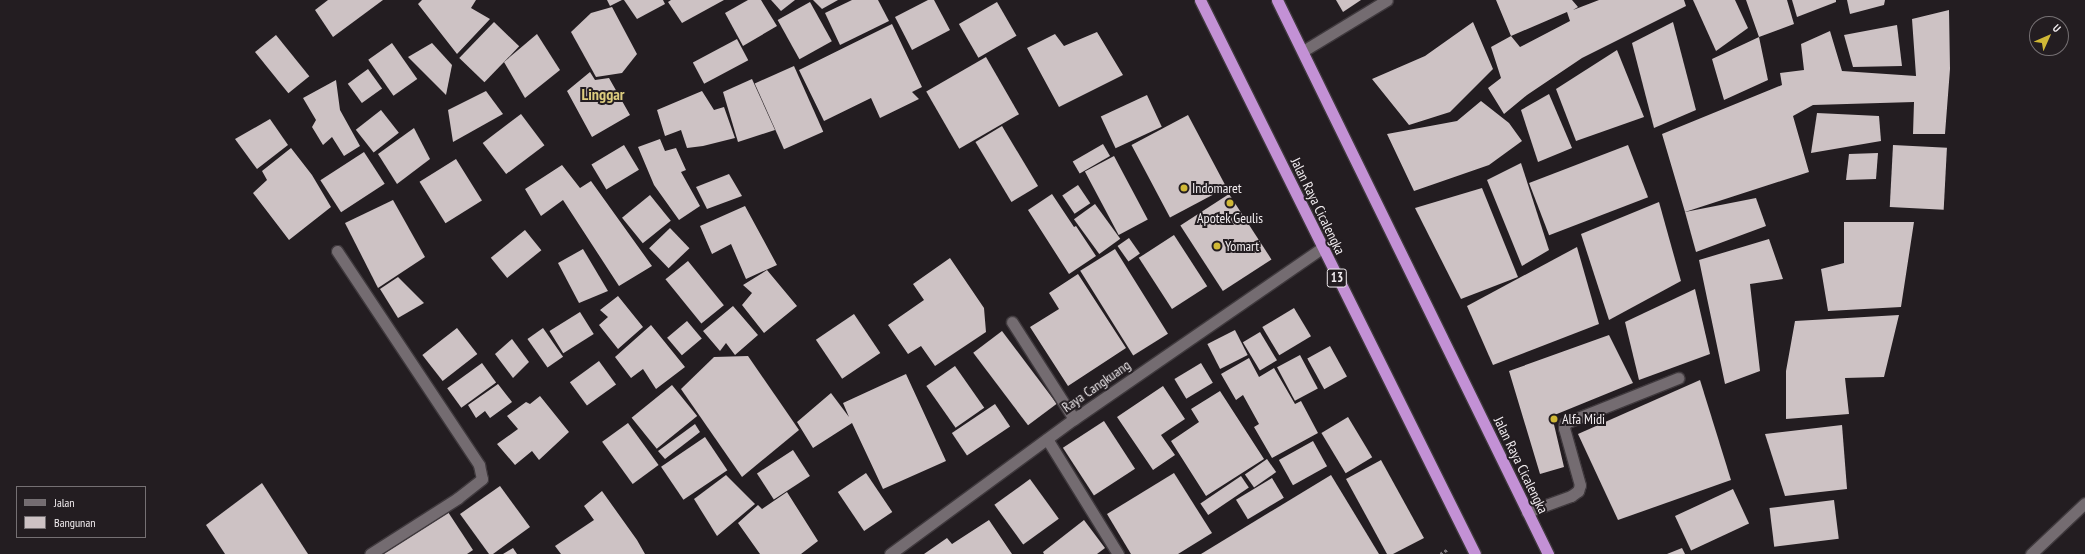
<!DOCTYPE html>
<html>
<head>
<meta charset="utf-8">
<style>
	body { margin:0 }
	#map { position:relative; width:2085px; height:554px; overflow:hidden; background:#231d21; font-family:"PT Sans Narrow",sans-serif }
	div>[style] { position:absolute }
	.building>* { inset:0; background:#cdc2c4; transform-origin:0 0 }
	.path>* { height:2.5px; margin-top:-1.25px; transform-origin:0; background:repeating-linear-gradient(90deg,#7f797d 0 3px,transparent 0 5px) }
	.roads { filter:drop-shadow(1px 0 #3f393d) drop-shadow(-1px 0 #3f393d) drop-shadow(0 1px #3f393d) drop-shadow(0 -1px #3f393d) }
	.minor>* { height:11px; margin:-5.5px; padding:0 5.5px; transform-origin:5.5px; border-radius:5.5px; background:#746c71 }
	.secondary>* { height:11px; margin:-5.5px; padding:0 5.5px; transform-origin:5.5px; border-radius:5.5px; background:#746c71 }
	.trunk>* { height:11px; margin:-5.5px; padding:0 5.5px; transform-origin:5.5px; border-radius:5.5px; background:#c391d5 }
	.dots>* { width:11px; height:11px; translate:-50% -50%; box-sizing:border-box; border:2px solid #231d21; border-radius:50% }
	span { translate:-50% -50%; white-space:nowrap; text-align:center; line-height:1.15; -webkit-text-stroke:4px #231d21; paint-order:stroke }
	.shield-label span { padding:1px 3px; background:#231d21; border:1px solid; border-radius:3px; -webkit-text-stroke-width:0 }
	.shield-label { font-size:13px; color:#f1ecef; font-weight:700 }
	.poi-label { font-size:14px; color:#f1ecef }
	.left { translate:0 -50%; text-align:left }
	.street-label { font-size:14px; color:#f1ecef }
	.quarter-label { font-size:16px; color:#ddcd7f; font-weight:700 }
	.legend { position:absolute; left:16px; top:486px; width:130px; height:52px; box-sizing:border-box; background:#231d21; border:1px solid #757073; margin:0; padding:5px 7px; list-style:none; font-size:12px; color:#f1ecef }
	.legend li { display:flex; align-items:center; gap:8px; height:20px }
	.legend b { width:20px; border:1px solid #757073 }
	.north { position:absolute; left:2029px; top:16px; width:40px; height:40px; box-sizing:border-box; background:#231d21; border:1px solid #757073; border-radius:50%; rotate:45deg; font-size:11px; font-weight:700; line-height:16px; text-align:center; color:#f1ecef }
	.north::after { content:''; display:block; margin:auto; width:14px; height:18px; background:#d0b836; clip-path:polygon(50% 0,100% 100%,50% 72%,0 100%) }
</style>
</head>
<body>
<div id="map">
	<div class="building">
		<i style="clip-path:polygon(328px 0,383px 0,333px 37px,315px 10px)"></i>
		<i style="clip-path:polygon(422px 0,476px 0,471px 8px,490px 19px,457px 54px,418px 4px)"></i>
		<i style="clip-path:polygon(607px 0,622px 0,610px 6px)"></i>
		<i style="clip-path:polygon(624px 0,663px 0,665px 4px,637px 19px)"></i>
		<i style="clip-path:polygon(671px 0,724px 0,682px 23px,668px 2px)"></i>
		<i style="clip-path:polygon(748px 0,761px 0,777px 26px,743px 46px,725px 13px)"></i>
		<i style="clip-path:polygon(771px 0,795px 0,781px 11px)"></i>
		<i style="clip-path:polygon(813px 0,838px 0,822px 9px)"></i>
		<i style="clip-path:polygon(852px 0,878px 0,889px 21px,840px 45px,825px 13px)"></i>
		<i style="clip-path:polygon(928px 0,934px 0,950px 30px,912px 50px,895px 17px)"></i>
		<i style="clip-path:polygon(1336px 0,1361px 0,1343px 12px)"></i>
		<i style="clip-path:polygon(evenodd,1496px 0,1572px 0,1578px 7px,1573px 10px,1599px 0,1684px 0,1686px 6px,1582px 58px,1527px 95px,1504px 114px,1488px 88px,1501px 78px,1491px 47px,1511px 36px,1496px 0,1567px 12px,1570px 21px,1520px 47px,1511px 36px,1567px 12px)"></i>
		<i style="clip-path:polygon(1693px 0,1735px 0,1748px 28px,1716px 51px)"></i>
		<i style="clip-path:polygon(1746px 0,1787px 0,1794px 24px,1759px 37px,1768px 80px,1724px 100px,1712px 59px,1759px 37px)"></i>
		<i style="clip-path:polygon(1792px 0,1836px 0,1836px 2px,1797px 17px)"></i>
		<i style="clip-path:polygon(1847px 0,1885px 0,1884px 5px,1850px 14px)"></i>
		<i style="left:810px;top:2px;width:45px;height:37px;rotate:61deg"></i>
		<i style="left:997px;top:2px;width:39px;height:44px;rotate:60deg"></i>
		<i style="clip-path:polygon(612px 7px,637px 54px,622px 73px,596px 77px,571px 32px,591px 13px)"></i>
		<i style="clip-path:polygon(1949px 10px,1950px 69px,1945px 134px,1913px 134px,1914px 102px,1813px 105px,1793px 116px,1809px 172px,1685px 212px,1662px 134px,1782px 85px,1780px 73px,1804px 70px,1801px 44px,1830px 31px,1842px 71px,1916px 76px,1912px 19px)"></i>
		<i style="left:494px;top:22px;width:35px;height:50px;rotate:44deg"></i>
		<i style="clip-path:polygon(1473px 22px,1493px 69px,1450px 112px,1409px 125px,1372px 79px,1425px 56px)"></i>
		<i style="clip-path:polygon(1673px 22px,1696px 110px,1654px 128px,1632px 43px)"></i>
		<i style="clip-path:polygon(892px 24px,922px 87px,912px 92px,919px 99px,880px 118px,871px 98px,824px 121px,799px 70px)"></i>
		<i style="clip-path:polygon(1897px 25px,1902px 66px,1853px 67px,1844px 35px)"></i>
		<i style="clip-path:polygon(1097px 32px,1123px 75px,1059px 107px,1027px 48px,1055px 34px,1064px 46px)"></i>
		<i style="clip-path:polygon(537px 34px,560px 70px,525px 98px,504px 62px)"></i>
		<i style="left:276px;top:35px;width:53px;height:27px;rotate:51deg"></i>
		<i style="left:737px;top:39px;width:24px;height:50px;rotate:62deg"></i>
		<i style="left:392px;top:43px;width:44px;height:29px;rotate:55deg"></i>
		<i style="clip-path:polygon(432px 43px,452px 65px,446px 95px,408px 57px)"></i>
		<i style="clip-path:polygon(1617px 50px,1644px 117px,1576px 141px,1556px 89px)"></i>
		<i style="left:986px;top:57px;width:66px;height:69px;rotate:60deg"></i>
		<i style="left:794px;top:66px;width:72px;height:43px;rotate:66deg"></i>
		<i style="left:368px;top:69px;width:24px;height:25px;rotate:54deg"></i>
		<i style="clip-path:polygon(590px 72px,595px 80px,609px 78px,630px 115px,592px 137px,567px 91px)"></i>
		<i style="clip-path:polygon(752px 79px,775px 130px,738px 142px,723px 92px)"></i>
		<i style="clip-path:polygon(336px 80px,340px 110px,360px 146px,344px 156px,332px 137px,323px 145px,312px 127px,316px 120px,303px 98px)"></i>
		<i style="clip-path:polygon(486px 91px,503px 114px,453px 142px,448px 110px)"></i>
		<i style="clip-path:polygon(702px 91px,714px 110px,724px 107px,735px 138px,703px 146px,687px 148px,681px 130px,665px 136px,657px 110px)"></i>
		<i style="clip-path:polygon(1549px 94px,1572px 148px,1538px 162px,1521px 110px)"></i>
		<i style="left:1147px;top:95px;width:35px;height:51px;rotate:65deg"></i>
		<i style="clip-path:polygon(1481px 101px,1509px 123px,1522px 141px,1489px 165px,1414px 191px,1387px 134px,1457px 121px)"></i>
		<i style="left:381px;top:110px;width:29px;height:32px;rotate:52deg"></i>
		<i style="clip-path:polygon(1817px 113px,1879px 116px,1881px 141px,1811px 153px)"></i>
		<i style="left:521px;top:114px;width:39px;height:48px;rotate:53deg"></i>
		<i style="left:1188px;top:115px;width:82px;height:64px;rotate:62deg"></i>
		<i style="clip-path:polygon(270px 119px,288px 145px,257px 169px,235px 139px)"></i>
		<i style="left:1002px;top:126px;width:70px;height:31px;rotate:59deg"></i>
		<i style="clip-path:polygon(414px 128px,430px 159px,397px 184px,378px 154px)"></i>
		<i style="clip-path:polygon(660px 139px,665px 151px,676px 148px,686px 170px,681px 172px,700px 206px,679px 220px,654px 185px,638px 147px)"></i>
		<i style="left:1103px;top:144px;width:14px;height:35px;rotate:60deg"></i>
		<i style="left:624px;top:145px;width:29px;height:38px;rotate:59deg"></i>
		<i style="left:1628px;top:145px;width:56px;height:106px;rotate:69deg"></i>
		<i style="left:1893px;top:145px;width:54px;height:62px;rotate:3deg"></i>
		<i style="clip-path:polygon(291px 148px,312px 175px,331px 207px,289px 240px,253px 193px,267px 180px,262px 171px)"></i>
		<i style="left:364px;top:152px;width:38px;height:52px;rotate:57deg"></i>
		<i style="clip-path:polygon(1878px 153px,1876px 179px,1846px 180px,1849px 154px)"></i>
		<i style="left:1114px;top:156px;width:72px;height:33px;rotate:62deg"></i>
		<i style="left:456px;top:159px;width:49px;height:43px;rotate:58deg"></i>
		<i style="clip-path:polygon(1521px 163px,1549px 250px,1522px 266px,1487px 180px)"></i>
		<i style="clip-path:polygon(562px 165px,580px 188px,591px 181px,652px 266px,619px 286px,563px 200px,541px 216px,525px 189px)"></i>
		<i style="clip-path:polygon(729px 174px,742px 196px,707px 209px,696px 187px)"></i>
		<i style="left:1078px;top:185px;width:22px;height:19px;rotate:56deg"></i>
		<i style="clip-path:polygon(1482px 188px,1518px 277px,1461px 299px,1415px 208px)"></i>
		<i style="clip-path:polygon(1052px 194px,1074px 227px,1076px 226px,1096px 256px,1069px 274px,1028px 210px)"></i>
		<i style="left:1229px;top:194px;width:78px;height:58px;rotate:57deg"></i>
		<i style="left:650px;top:195px;width:33px;height:36px;rotate:51deg"></i>
		<i style="clip-path:polygon(1756px 198px,1766px 226px,1696px 252px,1685px 212px)"></i>
		<i style="clip-path:polygon(393px 200px,425px 257px,378px 288px,345px 223px)"></i>
		<i style="clip-path:polygon(1659px 202px,1681px 281px,1609px 320px,1581px 234px)"></i>
		<i style="left:1095px;top:204px;width:43px;height:26px;rotate:54deg"></i>
		<i style="clip-path:polygon(745px 206px,777px 265px,746px 279px,731px 244px,712px 254px,700px 226px)"></i>
		<i style="clip-path:polygon(1844px 222px,1914px 222px,1901px 307px,1828px 311px,1821px 269px,1844px 263px)"></i>
		<i style="left:670px;top:228px;width:28px;height:29px;rotate:46deg"></i>
		<i style="left:525px;top:230px;width:26px;height:44px;rotate:51deg"></i>
		<i style="left:1174px;top:235px;width:61px;height:42px;rotate:57deg"></i>
		<i style="left:1129px;top:238px;width:19px;height:14px;rotate:55deg"></i>
		<i style="clip-path:polygon(1769px 239px,1783px 279px,1750px 284px,1760px 371px,1725px 384px,1699px 260px)"></i>
		<i style="clip-path:polygon(1577px 247px,1599px 324px,1493px 365px,1467px 306px)"></i>
		<i style="clip-path:polygon(583px 249px,608px 291px,579px 303px,558px 263px)"></i>
		<i style="left:1115px;top:249px;width:100px;height:41px;rotate:58deg"></i>
		<i style="clip-path:polygon(950px 258px,984px 308px,986px 332px,935px 366px,921px 346px,908px 354px,888px 325px,924px 300px,913px 284px)"></i>
		<i style="left:688px;top:261px;width:57px;height:29px;rotate:51deg"></i>
		<i style="clip-path:polygon(767px 270px,797px 306px,764px 333px,742px 305px,752px 293px,743px 285px)"></i>
		<i style="clip-path:polygon(1078px 274px,1126px 348px,1068px 386px,1030px 327px,1059px 309px,1049px 293px)"></i>
		<i style="clip-path:polygon(398px 277px,424px 303px,398px 318px,380px 289px)"></i>
		<i style="clip-path:polygon(1695px 289px,1710px 354px,1639px 380px,1625px 322px)"></i>
		<i style="clip-path:polygon(618px 296px,643px 327px,618px 349px,599px 325px,608px 317px,600px 310px)"></i>
		<i style="clip-path:polygon(733px 306px,758px 335px,735px 355px,726px 343px,720px 351px,703px 331px)"></i>
		<i style="left:1294px;top:308px;width:33px;height:37px;rotate:59deg"></i>
		<i style="left:580px;top:312px;width:26px;height:36px;rotate:58deg"></i>
		<i style="left:854px;top:314px;width:47px;height:46px;rotate:56deg"></i>
		<i style="clip-path:polygon(1899px 315px,1884px 377px,1845px 378px,1849px 414px,1786px 419px,1786px 371px,1795px 321px)"></i>
		<i style="left:687px;top:321px;width:23px;height:26px;rotate:50deg"></i>
		<i style="clip-path:polygon(651px 325px,685px 367px,656px 389px,643px 369px,631px 378px,615px 357px)"></i>
		<i style="left:457px;top:328px;width:33px;height:44px;rotate:52deg"></i>
		<i style="left:543px;top:328px;width:35px;height:19px;rotate:55deg"></i>
		<i style="left:1235px;top:330px;width:28px;height:31px;rotate:63deg"></i>
		<i style="left:1002px;top:331px;width:91px;height:36px;rotate:53deg"></i>
		<i style="left:1260px;top:332px;width:33px;height:20px;rotate:59deg"></i>
		<i style="clip-path:polygon(1609px 335px,1633px 383px,1552px 416px,1564px 467px,1540px 474px,1509px 371px)"></i>
		<i style="clip-path:polygon(512px 339px,529px 362px,513px 378px,495px 354px)"></i>
		<i style="left:1330px;top:346px;width:35px;height:26px;rotate:61deg"></i>
		<i style="left:1300px;top:355px;width:38px;height:26px;rotate:62deg"></i>
		<i style="clip-path:polygon(748px 356px,799px 430px,742px 477px,681px 389px,714px 357px)"></i>
		<i style="clip-path:polygon(1249px 358px,1259px 377px,1274px 368px,1295px 404px,1301px 401px,1318px 433px,1272px 458px,1254px 427px,1259px 424px,1243px 395px,1236px 400px,1221px 374px)"></i>
		<i style="left:599px;top:361px;width:29px;height:36px;rotate:54deg"></i>
		<i style="left:482px;top:363px;width:24px;height:43px;rotate:54deg"></i>
		<i style="left:1201px;top:363px;width:23px;height:31px;rotate:59deg"></i>
		<i style="left:955px;top:366px;width:51px;height:35px;rotate:55deg"></i>
		<i style="clip-path:polygon(906px 374px,946px 461px,883px 489px,852px 423px,813px 448px,797px 422px,831px 393px,849px 417px,843px 403px)"></i>
		<i style="clip-path:polygon(1700px 380px,1731px 480px,1618px 520px,1578px 434px)"></i>
		<i style="clip-path:polygon(498px 384px,512px 402px,490px 418px,485px 411px,476px 418px,468px 405px)"></i>
		<i style="left:672px;top:385px;width:40px;height:52px;rotate:51deg"></i>
		<i style="clip-path:polygon(1163px 386px,1185px 419px,1161px 435px,1175px 455px,1153px 470px,1117px 417px)"></i>
		<i style="clip-path:polygon(1220px 391px,1264px 459px,1206px 496px,1171px 441px,1199px 422px,1191px 409px)"></i>
		<i style="clip-path:polygon(540px 396px,569px 432px,539px 460px,532px 451px,515px 465px,497px 444px,518px 429px,507px 416px,526px 402px,530px 404px)"></i>
		<i style="left:995px;top:404px;width:27px;height:52px;rotate:56deg"></i>
		<i style="left:1348px;top:417px;width:47px;height:31px;rotate:59deg"></i>
		<i style="left:1104px;top:421px;width:57px;height:49px;rotate:57deg"></i>
		<i style="left:628px;top:423px;width:52px;height:32px;rotate:54deg"></i>
		<i style="clip-path:polygon(695px 424px,700px 432px,665px 459px,658px 451px)"></i>
		<i style="clip-path:polygon(1842px 425px,1847px 489px,1785px 496px,1765px 434px)"></i>
		<i style="left:705px;top:437px;width:40px;height:53px;rotate:56deg"></i>
		<i style="left:1313px;top:441px;width:29px;height:39px;rotate:61deg"></i>
		<i style="left:793px;top:450px;width:31px;height:43px;rotate:57deg"></i>
		<i style="left:1267px;top:459px;width:16px;height:27px;rotate:55deg"></i>
		<i style="clip-path:polygon(1381px 460px,1424px 538px,1393px 554px,1387px 554px,1346px 479px)"></i>
		<i style="left:866px;top:473px;width:47px;height:34px;rotate:56deg"></i>
		<i style="clip-path:polygon(1174px 473px,1212px 533px,1178px 554px,1131px 554px,1107px 514px)"></i>
		<i style="clip-path:polygon(726px 475px,755px 504px,717px 536px,694px 499px)"></i>
		<i style="clip-path:polygon(1331px 475px,1379px 554px,1201px 554px)"></i>
		<i style="left:1241px;top:476px;width:14px;height:49px;rotate:56deg"></i>
		<i style="left:1272px;top:478px;width:23px;height:42px;rotate:59deg"></i>
		<i style="left:1030px;top:479px;width:49px;height:44px;rotate:54deg"></i>
		<i style="clip-path:polygon(262px 483px,308px 554px,225px 554px,206px 525px)"></i>
		<i style="clip-path:polygon(500px 486px,530px 527px,493px 554px,489px 554px,460px 514px)"></i>
		<i style="left:1733px;top:489px;width:38px;height:64px;rotate:65deg"></i>
		<i style="clip-path:polygon(602px 491px,637px 540px,645px 554px,561px 554px,555px 546px,594px 520px,584px 506px)"></i>
		<i style="clip-path:polygon(787px 492px,818px 541px,801px 554px,760px 554px,738px 523px,758px 505px,762px 509px)"></i>
		<i style="left:1834px;top:500px;width:39px;height:65px;rotate:83deg"></i>
		<i style="clip-path:polygon(448px 512px,473px 550px,467px 554px,382px 554px)"></i>
		<i style="clip-path:polygon(989px 520px,1012px 554px,924px 554px,947px 538px,952px 544px)"></i>
		<i style="clip-path:polygon(1084px 520px,1105px 548px,1097px 554px,1044px 554px,1043px 552px)"></i>
		<i style="clip-path:polygon(513px 548px,517px 554px,503px 554px)"></i>
		<i style="clip-path:polygon(1682px 548px,1685px 554px,1667px 554px)"></i>
	</div>
	<div class="path">
		<i style="left:1440px;top:554px;width:9px;rotate:-32deg"></i>
	</div>
	<div class="roads">
		<div class="minor">
			<i style="left:1303px;top:51px;width:98px;rotate:-31.3deg"></i>
			<i style="left:337px;top:251px;width:257px;rotate:56.4deg"></i>
			<i style="left:479px;top:465px;width:14px;rotate:78deg"></i>
			<i style="left:482px;top:479px;width:31px;rotate:142deg"></i>
			<i style="left:458px;top:498px;width:104px;rotate:147.5deg"></i>
			<i style="left:1012px;top:322px;width:115px;rotate:57.4deg"></i>
			<i style="left:1047px;top:439px;width:135px;rotate:58.3deg"></i>
			<i style="left:1527px;top:512px;width:47px;rotate:-20deg"></i>
			<i style="left:1571px;top:496px;width:9px;rotate:-36deg"></i>
			<i style="left:1578px;top:491px;width:6px;rotate:-72deg"></i>
			<i style="left:1580px;top:485px;width:59px;rotate:-105.7deg"></i>
			<i style="left:1564px;top:428px;width:5px;rotate:-79deg"></i>
			<i style="left:1565px;top:423px;width:122px;rotate:-21.7deg"></i>
			<i style="left:2031px;top:554px;width:74px;rotate:-43.4deg"></i>
		</div>
		<div class="secondary">
			<i style="left:890px;top:554px;width:228px;rotate:-36.3deg"></i>
			<i style="left:1074px;top:419px;width:301px;rotate:-34.6deg"></i>
		</div>
		<div class="trunk">
			<i style="left:1200px;top:0;width:618px;rotate:63.6deg"></i>
			<i style="left:1277px;top:0;width:617px;rotate:63.93deg"></i>
		</div>
	</div>
	<div class="dots">
		<i style="left:1184px;top:188px;background:#d0b836"></i>
		<i style="left:1230px;top:203px;background:#d0b836"></i>
		<i style="left:1217px;top:246px;background:#d0b836"></i>
		<i style="left:1554px;top:419px;background:#d0b836"></i>
	</div>
	<div class="shield-label">
		<span style="left:1337px;top:278px">13</span>
	</div>
	<div class="poi-label">
		<span class="left" style="left:1192px;top:188px">Indomaret</span>
		<span style="left:1230px;top:218px">Apotek Geulis</span>
		<span class="left" style="left:1225px;top:246px">Yomart</span>
		<span class="left" style="left:1562px;top:419px">Alfa Midi</span>
	</div>
	<div class="street-label">
		<span style="left:1318px;top:206px;rotate:64deg">Jalan Raya Cicalengka</span>
		<span style="left:1096px;top:386px;rotate:-35deg">Raya Cangkuang</span>
		<span style="left:1521px;top:465px;rotate:64deg">Jalan Raya Cicalengka</span>
	</div>
	<div class="quarter-label">
		<span style="left:603px;top:94px">Linggar</span>
	</div>
	<ul class="legend">
	<li><b style="height:5px;background:#746c71"></b>Jalan</li>
	<li><b style="height:11px;background:#cdc2c4"></b>Bangunan</li>
	</ul>
	<div class="north">U</div>
</div>
</body>
</html>
